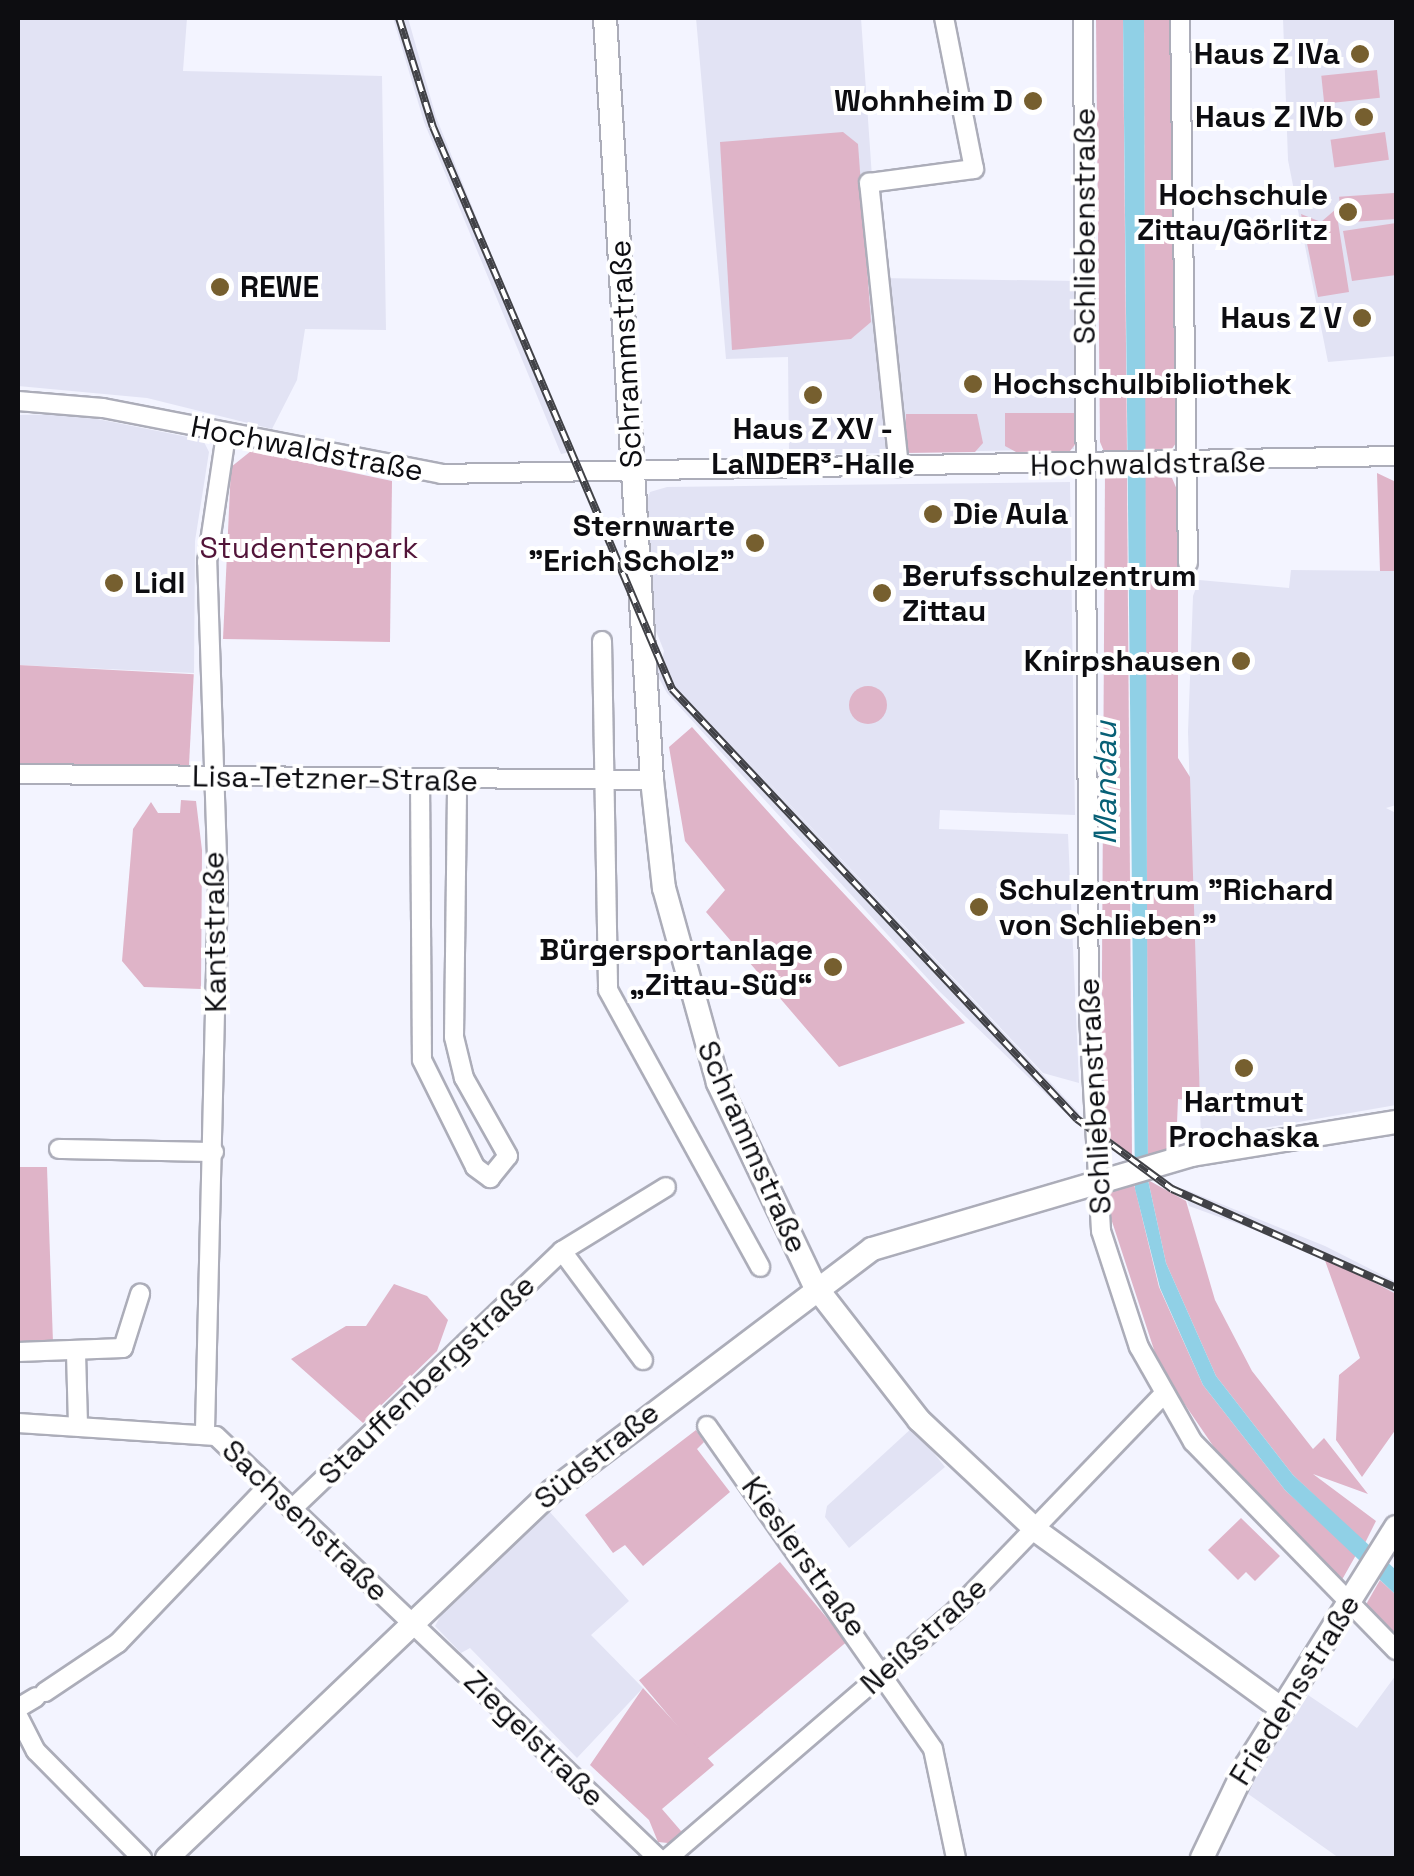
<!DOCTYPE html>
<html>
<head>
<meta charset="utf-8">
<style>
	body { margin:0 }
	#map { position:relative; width:1414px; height:1876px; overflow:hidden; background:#f3f4ff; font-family:"Space Grotesk",sans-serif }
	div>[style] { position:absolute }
	.built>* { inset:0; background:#e2e3f4 }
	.green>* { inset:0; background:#dfb4c8; transform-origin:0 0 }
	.round { border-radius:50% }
	.water>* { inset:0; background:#90d0e6 }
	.roads { filter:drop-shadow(2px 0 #acadb9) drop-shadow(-2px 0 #acadb9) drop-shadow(0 2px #acadb9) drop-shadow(0 -2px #acadb9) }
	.minor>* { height:18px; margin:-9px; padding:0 9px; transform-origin:9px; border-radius:9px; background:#fff }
	.major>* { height:22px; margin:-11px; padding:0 11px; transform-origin:11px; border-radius:11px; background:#fff }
	.rail>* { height:8px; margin-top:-4px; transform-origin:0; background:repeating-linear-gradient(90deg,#fff 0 11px,#414247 0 22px); box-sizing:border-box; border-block:2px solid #414247 }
	.dots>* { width:28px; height:28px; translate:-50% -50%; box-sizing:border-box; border:5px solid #fff; border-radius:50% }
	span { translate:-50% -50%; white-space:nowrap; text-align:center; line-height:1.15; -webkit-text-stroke:8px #fff; paint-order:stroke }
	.poi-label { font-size:30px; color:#0d0d11; font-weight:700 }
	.right { translate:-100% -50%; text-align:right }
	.left { translate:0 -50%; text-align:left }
	.street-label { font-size:30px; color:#0d0d11 }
	.park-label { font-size:30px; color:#521439 }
	.water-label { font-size:32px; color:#076076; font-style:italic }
	.frame { position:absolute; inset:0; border:20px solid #0d0d11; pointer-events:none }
</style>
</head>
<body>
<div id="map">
	<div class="built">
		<i style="clip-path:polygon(18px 18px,187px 18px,183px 71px,382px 76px,386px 330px,305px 329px,297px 380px,272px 429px,147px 398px,18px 386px)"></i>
		<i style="clip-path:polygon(393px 18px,408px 18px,436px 117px,571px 452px,561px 454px,424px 122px)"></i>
		<i style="clip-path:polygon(696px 18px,861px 18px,879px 278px,1074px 281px,1074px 449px,789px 455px,788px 357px,726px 359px)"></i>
		<i style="clip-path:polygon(1283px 18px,1396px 18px,1396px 356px,1328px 362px,1288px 160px)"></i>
		<i style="clip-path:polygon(72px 414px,203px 440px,209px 452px,195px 541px,194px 673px,18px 665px,18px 415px)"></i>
		<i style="clip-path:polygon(1070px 482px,1075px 815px,940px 810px,939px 829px,1068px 834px,1079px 1083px,1043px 1073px,698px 707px,1079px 1113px,1077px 1124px,939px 991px,667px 693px,650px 662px,650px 640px,662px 661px,664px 651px,650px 616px,645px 508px,650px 492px,667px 487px)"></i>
		<i style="clip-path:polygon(1291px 570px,1396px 571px,1396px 805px,1386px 808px,1396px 813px,1396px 1105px,1201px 1139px,1188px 732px,1193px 596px,1199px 580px,1289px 588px)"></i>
		<i style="clip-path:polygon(1184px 1189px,1325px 1246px,1396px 1282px,1396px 1294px,1323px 1255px,1189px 1206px)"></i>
		<i style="clip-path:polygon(913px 1427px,945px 1467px,849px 1548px,825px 1517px,827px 1506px)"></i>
		<i style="clip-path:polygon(549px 1511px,629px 1601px,591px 1635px,643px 1688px,577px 1758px,470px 1648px,461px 1653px,435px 1626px,447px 1604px)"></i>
		<i style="clip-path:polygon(1396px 1675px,1396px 1858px,1339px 1858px,1244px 1791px,1308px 1695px,1357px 1728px)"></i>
	</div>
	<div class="green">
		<i style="clip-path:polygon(1096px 18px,1123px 18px,1127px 454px,1105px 454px,1100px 442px)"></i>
		<i style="clip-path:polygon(1144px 18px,1174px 18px,1176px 443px,1169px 453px,1145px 454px)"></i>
		<i style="left:1377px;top:70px;width:28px;height:56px;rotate:84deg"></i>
		<i style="clip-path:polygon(843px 132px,858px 144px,871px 322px,851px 339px,732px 350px,720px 142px)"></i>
		<i style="left:1385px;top:132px;width:28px;height:55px;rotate:82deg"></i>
		<i style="left:1394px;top:193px;width:26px;height:55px;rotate:86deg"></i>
		<i style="clip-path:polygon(1336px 209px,1349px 292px,1318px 297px,1301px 214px,1321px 222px)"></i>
		<i style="clip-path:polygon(1396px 223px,1396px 275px,1352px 281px,1343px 231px)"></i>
		<i style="clip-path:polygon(1005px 413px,1076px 413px,1077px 442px,1070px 451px,1016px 452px,1005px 446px)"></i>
		<i style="clip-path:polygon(906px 414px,977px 414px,983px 443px,975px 452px,904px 453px)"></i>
		<i style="clip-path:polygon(251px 451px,392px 481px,390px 642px,223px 639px,231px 467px)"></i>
		<i style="clip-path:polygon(1377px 473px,1396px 482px,1396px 571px,1380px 571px)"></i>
		<i style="clip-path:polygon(1105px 474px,1127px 474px,1132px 1156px,1101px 1131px)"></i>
		<i style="clip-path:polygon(1145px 474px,1172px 478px,1178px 492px,1178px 758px,1190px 777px,1200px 1102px,1178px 1099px,1176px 1148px,1148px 1156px)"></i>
		<i style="left:18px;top:665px;width:176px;height:102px;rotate:3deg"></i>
		<i class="round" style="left:849px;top:686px;width:38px;height:38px"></i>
		<i style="clip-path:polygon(692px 727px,789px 835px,965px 1023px,839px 1067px,706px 912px,725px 890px,685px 841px,669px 747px)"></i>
		<i style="clip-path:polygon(181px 800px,196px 801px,202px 850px,201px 989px,144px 987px,122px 961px,133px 829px,151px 802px,158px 813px,180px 813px)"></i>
		<i style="clip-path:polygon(18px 1167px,47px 1167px,53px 1343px,18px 1342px)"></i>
		<i style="clip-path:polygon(1148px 1180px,1186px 1201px,1215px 1300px,1252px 1371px,1313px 1449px,1324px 1438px,1368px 1494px,1313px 1474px,1376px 1521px,1365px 1543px,1293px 1475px,1216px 1376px,1166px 1263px)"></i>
		<i style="clip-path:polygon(1134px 1184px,1159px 1287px,1203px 1385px,1285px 1490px,1356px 1555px,1339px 1585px,1237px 1481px,1160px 1368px,1103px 1194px)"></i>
		<i style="clip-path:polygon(1323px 1255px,1396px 1294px,1396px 1429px,1362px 1477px,1336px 1440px,1339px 1375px,1360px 1358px)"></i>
		<i style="clip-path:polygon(394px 1284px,427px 1296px,448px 1320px,437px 1351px,363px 1423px,291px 1359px,346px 1326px,366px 1326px)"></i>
		<i style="clip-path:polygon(696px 1430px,704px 1442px,697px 1449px,730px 1492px,643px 1566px,625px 1545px,613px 1553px,585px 1515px)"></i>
		<i style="clip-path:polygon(1241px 1518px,1280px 1556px,1255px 1581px,1246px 1572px,1238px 1580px,1208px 1550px)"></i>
		<i style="left:780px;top:1562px;width:104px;height:184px;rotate:50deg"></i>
		<i style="clip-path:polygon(1380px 1580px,1396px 1595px,1396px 1638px,1364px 1608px)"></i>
		<i style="clip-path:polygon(643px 1688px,714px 1765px,662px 1809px,681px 1831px,712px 1814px,678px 1844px,658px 1842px,649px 1820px,590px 1765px)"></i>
	</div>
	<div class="water">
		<i style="clip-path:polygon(1123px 18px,1144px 18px,1148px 1180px,1166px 1263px,1216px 1376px,1293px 1475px,1396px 1570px,1396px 1595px,1285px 1490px,1203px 1385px,1160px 1288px,1135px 1189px)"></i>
	</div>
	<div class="roads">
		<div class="minor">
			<i style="left:1083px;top:18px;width:998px;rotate:89.66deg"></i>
			<i style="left:1089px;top:1016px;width:215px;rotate:86.8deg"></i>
			<i style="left:1101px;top:1231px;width:122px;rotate:71.9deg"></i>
			<i style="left:1139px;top:1347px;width:109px;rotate:60.4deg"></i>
			<i style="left:1193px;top:1442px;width:291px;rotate:45.7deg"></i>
			<i style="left:1180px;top:18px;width:545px;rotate:89.16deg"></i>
			<i style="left:18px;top:401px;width:85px;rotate:4.7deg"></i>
			<i style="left:103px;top:408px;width:344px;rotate:11deg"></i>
			<i style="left:441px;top:474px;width:955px;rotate:-1.08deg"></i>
			<i style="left:899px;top:467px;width:286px;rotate:-96deg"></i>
			<i style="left:869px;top:183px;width:106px;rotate:-7.6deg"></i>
			<i style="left:974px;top:169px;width:154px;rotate:-101.2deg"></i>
			<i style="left:602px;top:641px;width:349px;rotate:89deg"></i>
			<i style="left:608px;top:990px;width:316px;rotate:61.2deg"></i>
			<i style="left:18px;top:774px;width:634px;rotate:0.54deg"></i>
			<i style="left:420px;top:780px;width:280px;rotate:89.6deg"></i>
			<i style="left:422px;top:1060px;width:119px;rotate:63.6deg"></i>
			<i style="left:475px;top:1167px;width:19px;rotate:36deg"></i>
			<i style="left:490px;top:1178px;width:28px;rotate:-51deg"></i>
			<i style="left:508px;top:1156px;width:90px;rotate:-119.4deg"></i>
			<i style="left:464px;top:1078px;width:42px;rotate:-103.7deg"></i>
			<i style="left:454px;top:1037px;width:256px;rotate:-89.3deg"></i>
			<i style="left:59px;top:1149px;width:155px;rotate:1.1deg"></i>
			<i style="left:562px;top:1251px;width:136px;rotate:53.4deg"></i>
			<i style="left:18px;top:1352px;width:105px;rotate:-2.2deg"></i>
			<i style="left:123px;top:1348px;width:57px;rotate:-72.5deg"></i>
			<i style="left:76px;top:1353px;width:72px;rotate:88.4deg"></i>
			<i style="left:18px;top:1423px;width:198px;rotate:3.8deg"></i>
			<i style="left:216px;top:1436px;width:611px;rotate:43.67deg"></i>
			<i style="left:707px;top:1426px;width:394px;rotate:55deg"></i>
			<i style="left:933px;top:1749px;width:111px;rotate:78.1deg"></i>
			<i style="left:205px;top:1430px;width:543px;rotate:-88.63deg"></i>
			<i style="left:218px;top:887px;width:325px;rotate:-91.9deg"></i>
			<i style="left:207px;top:562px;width:128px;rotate:-81.5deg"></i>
			<i style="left:292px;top:1509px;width:373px;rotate:-43.7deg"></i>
			<i style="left:562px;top:1251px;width:122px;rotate:-31.6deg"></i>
			<i style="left:45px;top:1692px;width:88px;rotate:-33.9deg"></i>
			<i style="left:118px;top:1643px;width:217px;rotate:-46.3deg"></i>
			<i style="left:18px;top:1708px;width:21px;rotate:-31deg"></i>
			<i style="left:18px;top:1716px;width:39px;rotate:63deg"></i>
			<i style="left:36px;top:1751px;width:151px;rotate:45.3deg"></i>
			<i style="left:668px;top:1858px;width:380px;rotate:-40.7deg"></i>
			<i style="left:956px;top:1610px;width:298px;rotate:-46.1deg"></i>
		</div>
		<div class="major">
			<i style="left:605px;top:18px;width:763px;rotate:86.47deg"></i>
			<i style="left:652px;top:780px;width:109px;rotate:83.7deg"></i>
			<i style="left:664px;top:888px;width:202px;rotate:74.5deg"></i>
			<i style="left:718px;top:1083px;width:225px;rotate:64.5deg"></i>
			<i style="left:815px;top:1286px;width:170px;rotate:52.2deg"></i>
			<i style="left:919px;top:1420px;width:162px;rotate:43.2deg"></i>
			<i style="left:1037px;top:1531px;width:303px;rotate:36deg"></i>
			<i style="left:167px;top:1858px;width:532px;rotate:-43.63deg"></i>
			<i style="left:552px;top:1491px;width:401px;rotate:-37.1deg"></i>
			<i style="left:872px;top:1249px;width:334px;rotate:-16.4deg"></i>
			<i style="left:1192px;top:1155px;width:207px;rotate:-9.2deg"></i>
			<i style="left:1202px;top:1858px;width:102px;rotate:-64.4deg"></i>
			<i style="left:1246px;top:1766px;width:282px;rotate:-57.9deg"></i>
		</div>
	</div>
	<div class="rail">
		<i style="left:399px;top:18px;width:114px;rotate:72.7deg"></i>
		<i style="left:433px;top:127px;width:611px;rotate:66.96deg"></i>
		<i style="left:672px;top:689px;width:591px;rotate:46.71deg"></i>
		<i style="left:1077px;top:1119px;width:118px;rotate:36.4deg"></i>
		<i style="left:1172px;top:1189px;width:245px;rotate:23.8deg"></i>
	</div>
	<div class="dots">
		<i style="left:1360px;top:54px;background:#765f2f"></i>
		<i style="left:1033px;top:101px;background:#765f2f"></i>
		<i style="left:1364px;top:117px;background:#765f2f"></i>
		<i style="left:1348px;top:212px;background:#765f2f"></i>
		<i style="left:220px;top:287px;background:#765f2f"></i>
		<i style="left:1362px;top:318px;background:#765f2f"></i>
		<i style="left:973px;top:384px;background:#765f2f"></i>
		<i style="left:813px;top:395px;background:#765f2f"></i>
		<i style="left:933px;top:514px;background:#765f2f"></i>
		<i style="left:755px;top:543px;background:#765f2f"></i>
		<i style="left:114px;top:583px;background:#765f2f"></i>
		<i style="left:882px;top:593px;background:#765f2f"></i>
		<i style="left:1241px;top:661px;background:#765f2f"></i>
		<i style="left:979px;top:907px;background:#765f2f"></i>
		<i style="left:833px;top:967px;background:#765f2f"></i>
		<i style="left:1244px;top:1068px;background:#765f2f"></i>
	</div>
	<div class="poi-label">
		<span class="right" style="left:1340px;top:54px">Haus Z IVa</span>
		<span class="right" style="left:1013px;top:101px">Wohnheim D</span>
		<span class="right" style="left:1344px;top:117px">Haus Z IVb</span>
		<span class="right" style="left:1328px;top:212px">Hochschule<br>Zittau/Görlitz</span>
		<span class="left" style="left:240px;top:287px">REWE</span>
		<span class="right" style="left:1342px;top:318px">Haus Z V</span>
		<span class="left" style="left:993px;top:384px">Hochschulbibliothek</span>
		<span style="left:813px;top:446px">Haus Z XV -<br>LaNDER³-Halle</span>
		<span class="left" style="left:953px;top:514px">Die Aula</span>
		<span class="right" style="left:735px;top:543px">Sternwarte<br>"Erich Scholz"</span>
		<span class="left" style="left:902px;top:593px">Berufsschulzentrum<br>Zittau</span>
		<span class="left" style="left:134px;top:583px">Lidl</span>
		<span class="right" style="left:1221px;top:661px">Knirpshausen</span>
		<span class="left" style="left:999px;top:907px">Schulzentrum "Richard<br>von Schlieben"</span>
		<span class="right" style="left:813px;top:967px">Bürgersportanlage<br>„Zittau-Süd“</span>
		<span style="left:1244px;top:1119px">Hartmut<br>Prochaska</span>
	</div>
	<div class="street-label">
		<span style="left:1085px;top:226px;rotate:-90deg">Schliebenstraße</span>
		<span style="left:626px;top:354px;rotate:-93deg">Schrammstraße</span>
		<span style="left:307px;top:449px;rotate:11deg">Hochwaldstraße</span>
		<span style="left:1148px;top:464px;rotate:-1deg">Hochwaldstraße</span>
		<span style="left:335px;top:779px;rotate:1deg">Lisa-Tetzner-Straße</span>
		<span style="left:215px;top:932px;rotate:-91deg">Kantstraße</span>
		<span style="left:1095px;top:1096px;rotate:-93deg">Schliebenstraße</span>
		<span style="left:752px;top:1147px;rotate:66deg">Schrammstraße</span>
		<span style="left:427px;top:1380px;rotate:-44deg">Stauffenbergstraße</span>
		<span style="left:597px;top:1456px;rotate:-39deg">Südstraße</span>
		<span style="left:305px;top:1521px;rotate:44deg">Sachsenstraße</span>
		<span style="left:804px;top:1557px;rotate:54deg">Kieslerstraße</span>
		<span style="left:924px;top:1636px;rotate:-42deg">Neißstraße</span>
		<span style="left:1295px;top:1690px;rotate:-58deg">Friedensstraße</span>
		<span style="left:534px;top:1739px;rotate:44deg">Ziegelstraße</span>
	</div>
	<div class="park-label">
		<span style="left:309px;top:548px">Studentenpark</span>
	</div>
	<div class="water-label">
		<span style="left:1105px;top:783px;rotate:-90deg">Mandau</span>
	</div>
	<div class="frame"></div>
</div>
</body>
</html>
